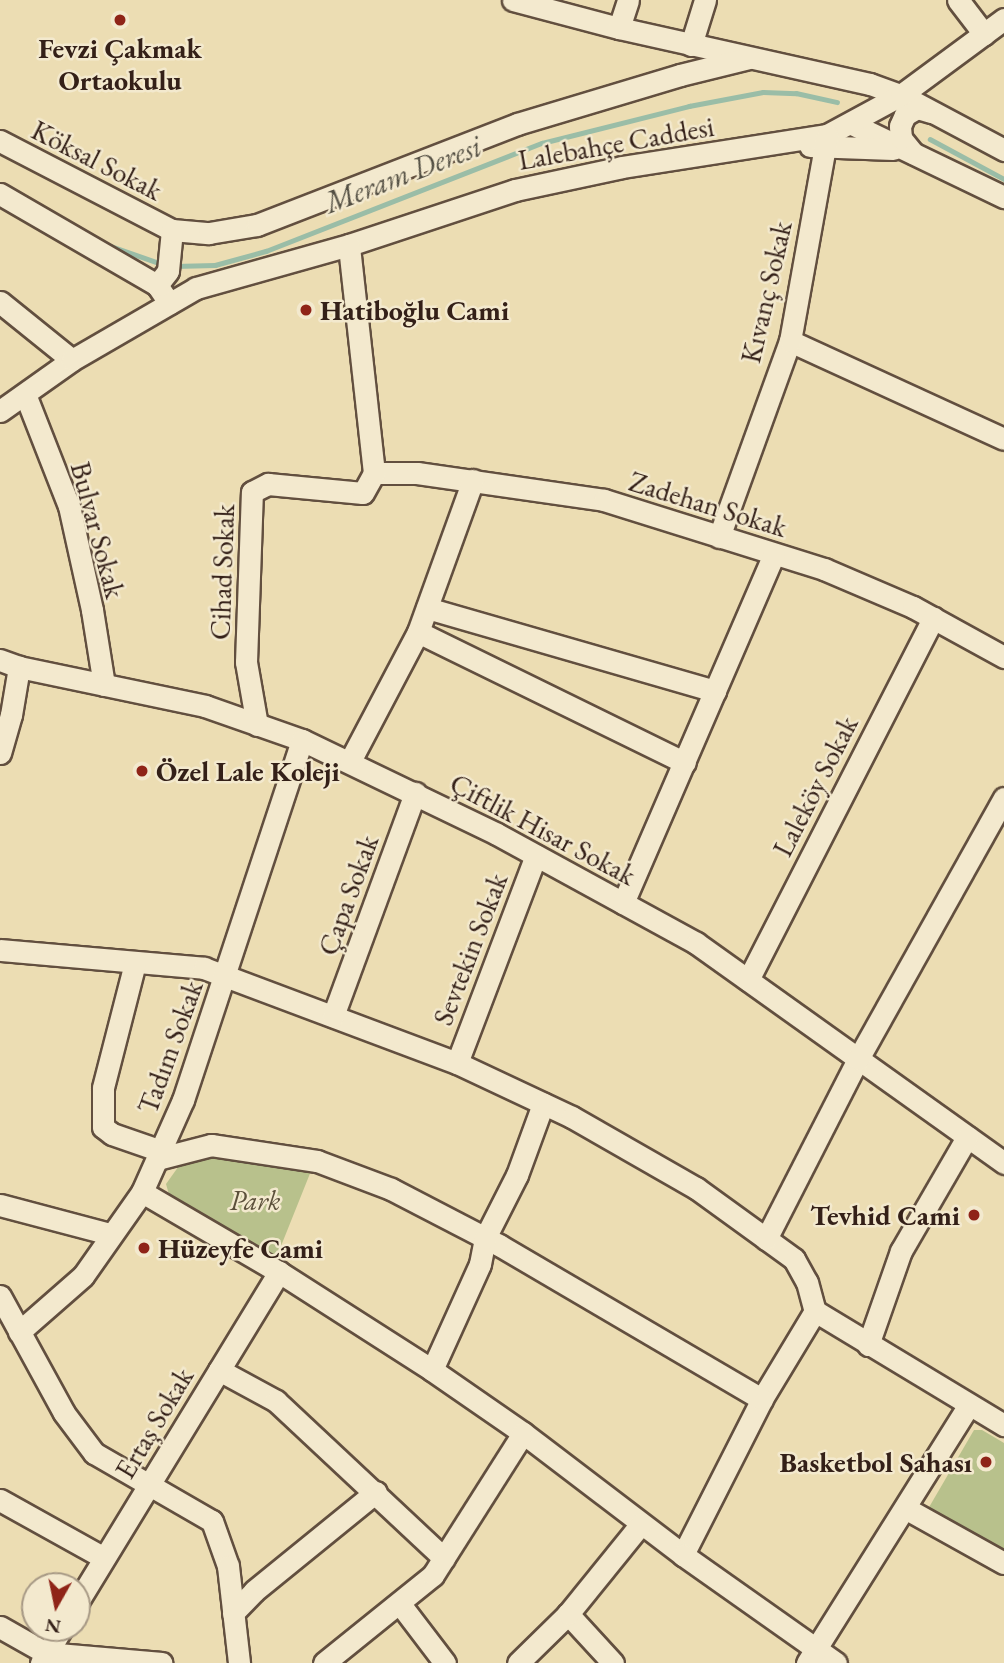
<!DOCTYPE html>
<html>
<head>
<meta charset="utf-8">
<style>
	body { margin:0 }
	#map { position:relative; width:1004px; height:1663px; overflow:hidden; background:#ecddb3; font-family:"EB Garamond",serif }
	div>[style] { position:absolute }
	.green>* { inset:0; background:#b8c18c }
	.stream>* { height:4.5px; margin:-2.25px; padding:0 2.25px; transform-origin:2.25px; border-radius:2.25px; background:#9abda7 }
	.roads { filter:drop-shadow(2px 0 #624f3f) drop-shadow(-2px 0 #624f3f) drop-shadow(0 2px #624f3f) drop-shadow(0 -2px #624f3f) }
	.minor>* { height:21px; margin:-10.5px; padding:0 10.5px; transform-origin:10.5px; border-radius:10.5px; background:#f3e9ce }
	.dots>* { width:19px; height:19px; translate:-50% -50%; box-sizing:border-box; border:4px solid #f3e9ce; border-radius:50% }
	span { translate:-50% -50%; white-space:nowrap; text-align:center; line-height:1.15; -webkit-text-stroke:5px #f3e9ce; paint-order:stroke }
	.poi-label { font-size:28px; color:#342018; font-weight:700 }
	.left { translate:0 -50%; text-align:left }
	.right { translate:-100% -50%; text-align:right }
	.street-label { font-size:28px; color:#342018 }
	.park-label { font-size:28px; color:#5c503b; font-style:italic }
	.water-label { font-size:30px; color:#534f43; font-style:italic }
	.north { position:absolute; left:21px; top:1572px; width:70px; height:70px; box-sizing:border-box; background:#f3e9ce; border:2px solid #a79985; border-radius:50%; rotate:189deg; font-size:19px; font-weight:700; line-height:28px; text-align:center; color:#342018 }
	.north::after { content:''; display:block; margin:auto; width:24px; height:32px; background:#8f2418; clip-path:polygon(50% 0,100% 100%,50% 72%,0 100%) }
</style>
</head>
<body>
<div id="map">
	<div class="green">
		<i style="clip-path:polygon(210px 1153px,311px 1171px,275px 1261px,170px 1198px,166px 1184px,186px 1156px)"></i>
		<i style="clip-path:polygon(974px 1430px,982px 1430px,1004px 1443px,1004px 1556px,928px 1509px)"></i>
	</div>
	<div class="stream">
		<i style="left:930px;top:139px;width:84px;rotate:28.4deg"></i>
		<i style="left:108px;top:245px;width:57px;rotate:19.4deg"></i>
		<i style="left:174px;top:266px;width:41px;rotate:-1.4deg"></i>
		<i style="left:215px;top:265px;width:53px;rotate:-15.4deg"></i>
		<i style="left:266px;top:251px;width:296px;rotate:-21.4deg"></i>
		<i style="left:542px;top:143px;width:152px;rotate:-14.1deg"></i>
		<i style="left:689px;top:106px;width:75px;rotate:-10.7deg"></i>
		<i style="left:763px;top:92px;width:33px;rotate:2deg"></i>
		<i style="left:796px;top:93px;width:42px;rotate:12.4deg"></i>
	</div>
	<div class="roads">
		<div class="minor">
			<i style="left:513px;top:0;width:110px;rotate:14.8deg"></i>
			<i style="left:619px;top:28px;width:257px;rotate:12.6deg"></i>
			<i style="left:870px;top:84px;width:33px;rotate:20deg"></i>
			<i style="left:901px;top:95px;width:117px;rotate:28.1deg"></i>
			<i style="left:958px;top:0;width:43px;rotate:52.6deg"></i>
			<i style="left:619px;top:28px;width:29px;rotate:-72deg"></i>
			<i style="left:691px;top:45px;width:47px;rotate:-72.7deg"></i>
			<i style="left:852px;top:124px;width:169px;rotate:25.7deg"></i>
			<i style="left:0;top:141px;width:194px;rotate:27.4deg"></i>
			<i style="left:172px;top:230px;width:41px;rotate:95.6deg"></i>
			<i style="left:168px;top:271px;width:18px;rotate:128deg"></i>
			<i style="left:157px;top:285px;width:22px;rotate:56deg"></i>
			<i style="left:810px;top:146px;width:83px;rotate:2.1deg"></i>
			<i style="left:913px;top:153px;width:19px;rotate:-129deg"></i>
			<i style="left:901px;top:138px;width:12px;rotate:-95deg"></i>
			<i style="left:900px;top:126px;width:12px;rotate:-66deg"></i>
			<i style="left:905px;top:115px;width:14px;rotate:-30deg"></i>
			<i style="left:917px;top:108px;width:15px;rotate:16deg"></i>
			<i style="left:0;top:194px;width:181px;rotate:30.1deg"></i>
			<i style="left:172px;top:230px;width:37px;rotate:5deg"></i>
			<i style="left:209px;top:233px;width:49px;rotate:-9.5deg"></i>
			<i style="left:257px;top:225px;width:279px;rotate:-21.2deg"></i>
			<i style="left:517px;top:124px;width:170px;rotate:-16.7deg"></i>
			<i style="left:680px;top:75px;width:71px;rotate:-13.8deg"></i>
			<i style="left:0;top:302px;width:92px;rotate:38.9deg"></i>
			<i style="left:790px;top:341px;width:235px;rotate:24.6deg"></i>
			<i style="left:25px;top:394px;width:120px;rotate:68.6deg"></i>
			<i style="left:69px;top:506px;width:107px;rotate:77.5deg"></i>
			<i style="left:92px;top:610px;width:76px;rotate:80.9deg"></i>
			<i style="left:0;top:411px;width:88px;rotate:-35.3deg"></i>
			<i style="left:72px;top:360px;width:143px;rotate:-30.1deg"></i>
			<i style="left:196px;top:288px;width:159px;rotate:-15.7deg"></i>
			<i style="left:349px;top:245px;width:175px;rotate:-18.3deg"></i>
			<i style="left:515px;top:190px;width:109px;rotate:-12.1deg"></i>
			<i style="left:622px;top:167px;width:207px;rotate:-8.9deg"></i>
			<i style="left:827px;top:135px;width:84px;rotate:-28.4deg"></i>
			<i style="left:901px;top:95px;width:128px;rotate:-36.4deg"></i>
			<i style="left:374px;top:473px;width:43px"></i>
			<i style="left:417px;top:473px;width:189px;rotate:8.2deg"></i>
			<i style="left:604px;top:500px;width:231px;rotate:17.4deg"></i>
			<i style="left:824px;top:569px;width:97px;rotate:23.1deg"></i>
			<i style="left:913px;top:607px;width:104px;rotate:28.8deg"></i>
			<i style="left:473px;top:480px;width:162px;rotate:109.9deg"></i>
			<i style="left:418px;top:632px;width:297px;rotate:26.1deg"></i>
			<i style="left:719px;top:537px;width:208px;rotate:-70.1deg"></i>
			<i style="left:790px;top:341px;width:209px;rotate:-79.8deg"></i>
			<i style="left:427px;top:608px;width:300px;rotate:16.1deg"></i>
			<i style="left:0;top:660px;width:20px;rotate:20deg"></i>
			<i style="left:19px;top:667px;width:190px;rotate:11.8deg"></i>
			<i style="left:205px;top:706px;width:103px;rotate:19.3deg"></i>
			<i style="left:302px;top:740px;width:216px;rotate:25.7deg"></i>
			<i style="left:497px;top:834px;width:227px;rotate:28.7deg"></i>
			<i style="left:696px;top:943px;width:379px;rotate:35.5deg"></i>
			<i style="left:257px;top:725px;width:64px;rotate:-99.9deg"></i>
			<i style="left:246px;top:662px;width:170px;rotate:-88deg"></i>
			<i style="left:252px;top:492px;width:18px;rotate:-27deg"></i>
			<i style="left:268px;top:484px;width:95px;rotate:5.4deg"></i>
			<i style="left:363px;top:493px;width:23px;rotate:-61deg"></i>
			<i style="left:374px;top:473px;width:229px;rotate:-96.3deg"></i>
			<i style="left:0;top:753px;width:40px;rotate:-74deg"></i>
			<i style="left:11px;top:715px;width:49px;rotate:-80.5deg"></i>
			<i style="left:350px;top:761px;width:146px;rotate:-62.2deg"></i>
			<i style="left:623px;top:903px;width:380px;rotate:-66.6deg"></i>
			<i style="left:0;top:950px;width:205px;rotate:5deg"></i>
			<i style="left:204px;top:968px;width:270px;rotate:20.6deg"></i>
			<i style="left:457px;top:1063px;width:127px;rotate:25.2deg"></i>
			<i style="left:572px;top:1117px;width:143px;rotate:29.8deg"></i>
			<i style="left:696px;top:1188px;width:121px;rotate:35.9deg"></i>
			<i style="left:794px;top:1259px;width:26px;rotate:61deg"></i>
			<i style="left:807px;top:1282px;width:30px;rotate:75deg"></i>
			<i style="left:815px;top:1311px;width:103px;rotate:121.1deg"></i>
			<i style="left:762px;top:1399px;width:175px;rotate:116.9deg"></i>
			<i style="left:135px;top:963px;width:129px;rotate:104.4deg"></i>
			<i style="left:103px;top:1088px;width:39px;rotate:90deg"></i>
			<i style="left:103px;top:1127px;width:11px;rotate:38deg"></i>
			<i style="left:112px;top:1134px;width:52px;rotate:19.1deg"></i>
			<i style="left:748px;top:980px;width:407px;rotate:-62.9deg"></i>
			<i style="left:333px;top:1016px;width:238px;rotate:-69.8deg"></i>
			<i style="left:457px;top:1063px;width:222px;rotate:-69.2deg"></i>
			<i style="left:157px;top:1159px;width:56px;rotate:-14.5deg"></i>
			<i style="left:211px;top:1145px;width:107px;rotate:8.6deg"></i>
			<i style="left:317px;top:1161px;width:79px;rotate:20.7deg"></i>
			<i style="left:391px;top:1189px;width:122px;rotate:27.4deg"></i>
			<i style="left:499px;top:1245px;width:305px;rotate:30.4deg"></i>
			<i style="left:142px;top:1192px;width:159px;rotate:30.3deg"></i>
			<i style="left:279px;top:1272px;width:182px;rotate:32.6deg"></i>
			<i style="left:432px;top:1370px;width:111px;rotate:34.7deg"></i>
			<i style="left:523px;top:1433px;width:201px;rotate:37.3deg"></i>
			<i style="left:683px;top:1555px;width:187px;rotate:35.2deg"></i>
			<i style="left:0;top:1205px;width:114px;rotate:14.8deg"></i>
			<i style="left:766px;top:1239px;width:202px;rotate:-62.9deg"></i>
			<i style="left:858px;top:1059px;width:299px;rotate:-60.8deg"></i>
			<i style="left:0;top:1296px;width:133px;rotate:61.3deg"></i>
			<i style="left:64px;top:1413px;width:50px;rotate:53.1deg"></i>
			<i style="left:94px;top:1453px;width:136px;rotate:30deg"></i>
			<i style="left:212px;top:1521px;width:48px;rotate:70.4deg"></i>
			<i style="left:228px;top:1566px;width:98px;rotate:83.5deg"></i>
			<i style="left:815px;top:1311px;width:221px;rotate:31.1deg"></i>
			<i style="left:19px;top:1332px;width:85px;rotate:-41.2deg"></i>
			<i style="left:83px;top:1276px;width:103px;rotate:-54.9deg"></i>
			<i style="left:142px;top:1192px;width:101px;rotate:-66deg"></i>
			<i style="left:183px;top:1100px;width:379px;rotate:-71.7deg"></i>
			<i style="left:868px;top:1345px;width:100px;rotate:-70.7deg"></i>
			<i style="left:901px;top:1251px;width:132px;rotate:-59.9deg"></i>
			<i style="left:219px;top:1370px;width:65px;rotate:28.5deg"></i>
			<i style="left:276px;top:1401px;width:230px;rotate:43.1deg"></i>
			<i style="left:432px;top:1370px;width:116px;rotate:-65.6deg"></i>
			<i style="left:480px;top:1264px;width:26px;rotate:-79deg"></i>
			<i style="left:485px;top:1238px;width:71px;rotate:-63.1deg"></i>
			<i style="left:517px;top:1175px;width:76px;rotate:-69.9deg"></i>
			<i style="left:0;top:1500px;width:119px;rotate:29.1deg"></i>
			<i style="left:905px;top:1508px;width:113px;rotate:29.1deg"></i>
			<i style="left:77px;top:1603px;width:388px;rotate:-58.6deg"></i>
			<i style="left:400px;top:1604px;width:74px;rotate:52.7deg"></i>
			<i style="left:233px;top:1613px;width:30px;rotate:-46deg"></i>
			<i style="left:254px;top:1591px;width:157px;rotate:-39.1deg"></i>
			<i style="left:0;top:1627px;width:53px;rotate:29.5deg"></i>
			<i style="left:46px;top:1653px;width:116px;rotate:4.9deg"></i>
			<i style="left:41px;top:1663px;width:41px;rotate:-59deg"></i>
			<i style="left:324px;top:1663px;width:140px;rotate:-38.9deg"></i>
			<i style="left:433px;top:1575px;width:168px;rotate:-57.6deg"></i>
			<i style="left:518px;top:1663px;width:70px;rotate:-44.4deg"></i>
			<i style="left:613px;top:1663px;width:67px;rotate:-132.6deg"></i>
			<i style="left:568px;top:1614px;width:116px;rotate:-51deg"></i>
			<i style="left:807px;top:1663px;width:305px;rotate:-57.9deg"></i>
		</div>
	</div>
	<div class="dots">
		<i style="left:120px;top:20px;background:#8f2418"></i>
		<i style="left:306px;top:310px;background:#8f2418"></i>
		<i style="left:142px;top:771px;background:#8f2418"></i>
		<i style="left:974px;top:1215px;background:#8f2418"></i>
		<i style="left:144px;top:1248px;background:#8f2418"></i>
		<i style="left:986px;top:1462px;background:#8f2418"></i>
	</div>
	<div class="poi-label">
		<span style="left:120px;top:64px">Fevzi Çakmak<br>Ortaokulu</span>
		<span class="left" style="left:320px;top:310px">Hatiboğlu Cami</span>
		<span class="left" style="left:156px;top:771px">Özel Lale Koleji</span>
		<span class="right" style="left:960px;top:1215px">Tevhid Cami</span>
		<span class="left" style="left:158px;top:1248px">Hüzeyfe Cami</span>
		<span class="right" style="left:972px;top:1462px">Basketbol Sahası</span>
	</div>
	<div class="street-label">
		<span style="left:616px;top:143px;rotate:-10deg">Lalebahçe Caddesi</span>
		<span style="left:97px;top:160px;rotate:27deg">Köksal Sokak</span>
		<span style="left:766px;top:292px;rotate:-77deg">Kıvanç Sokak</span>
		<span style="left:708px;top:504px;rotate:17deg">Zadehan Sokak</span>
		<span style="left:98px;top:530px;rotate:75deg">Bulvar Sokak</span>
		<span style="left:222px;top:572px;rotate:-88deg">Cihad Sokak</span>
		<span style="left:815px;top:786px;rotate:-63deg">Laleköy Sokak</span>
		<span style="left:543px;top:829px;rotate:28deg">Çiftlik Hisar Sokak</span>
		<span style="left:348px;top:895px;rotate:-70deg">Çapa Sokak</span>
		<span style="left:470px;top:949px;rotate:-69deg">Sevtekin Sokak</span>
		<span style="left:170px;top:1047px;rotate:-70deg">Tadım Sokak</span>
		<span style="left:154px;top:1423px;rotate:-59deg">Ertaş Sokak</span>
	</div>
	<div class="park-label">
		<span style="left:255px;top:1200px">Park</span>
	</div>
	<div class="water-label">
		<span style="left:403px;top:175px;rotate:-21deg">Meram Deresi</span>
	</div>
	<div class="north">N</div>
</div>
</body>
</html>
